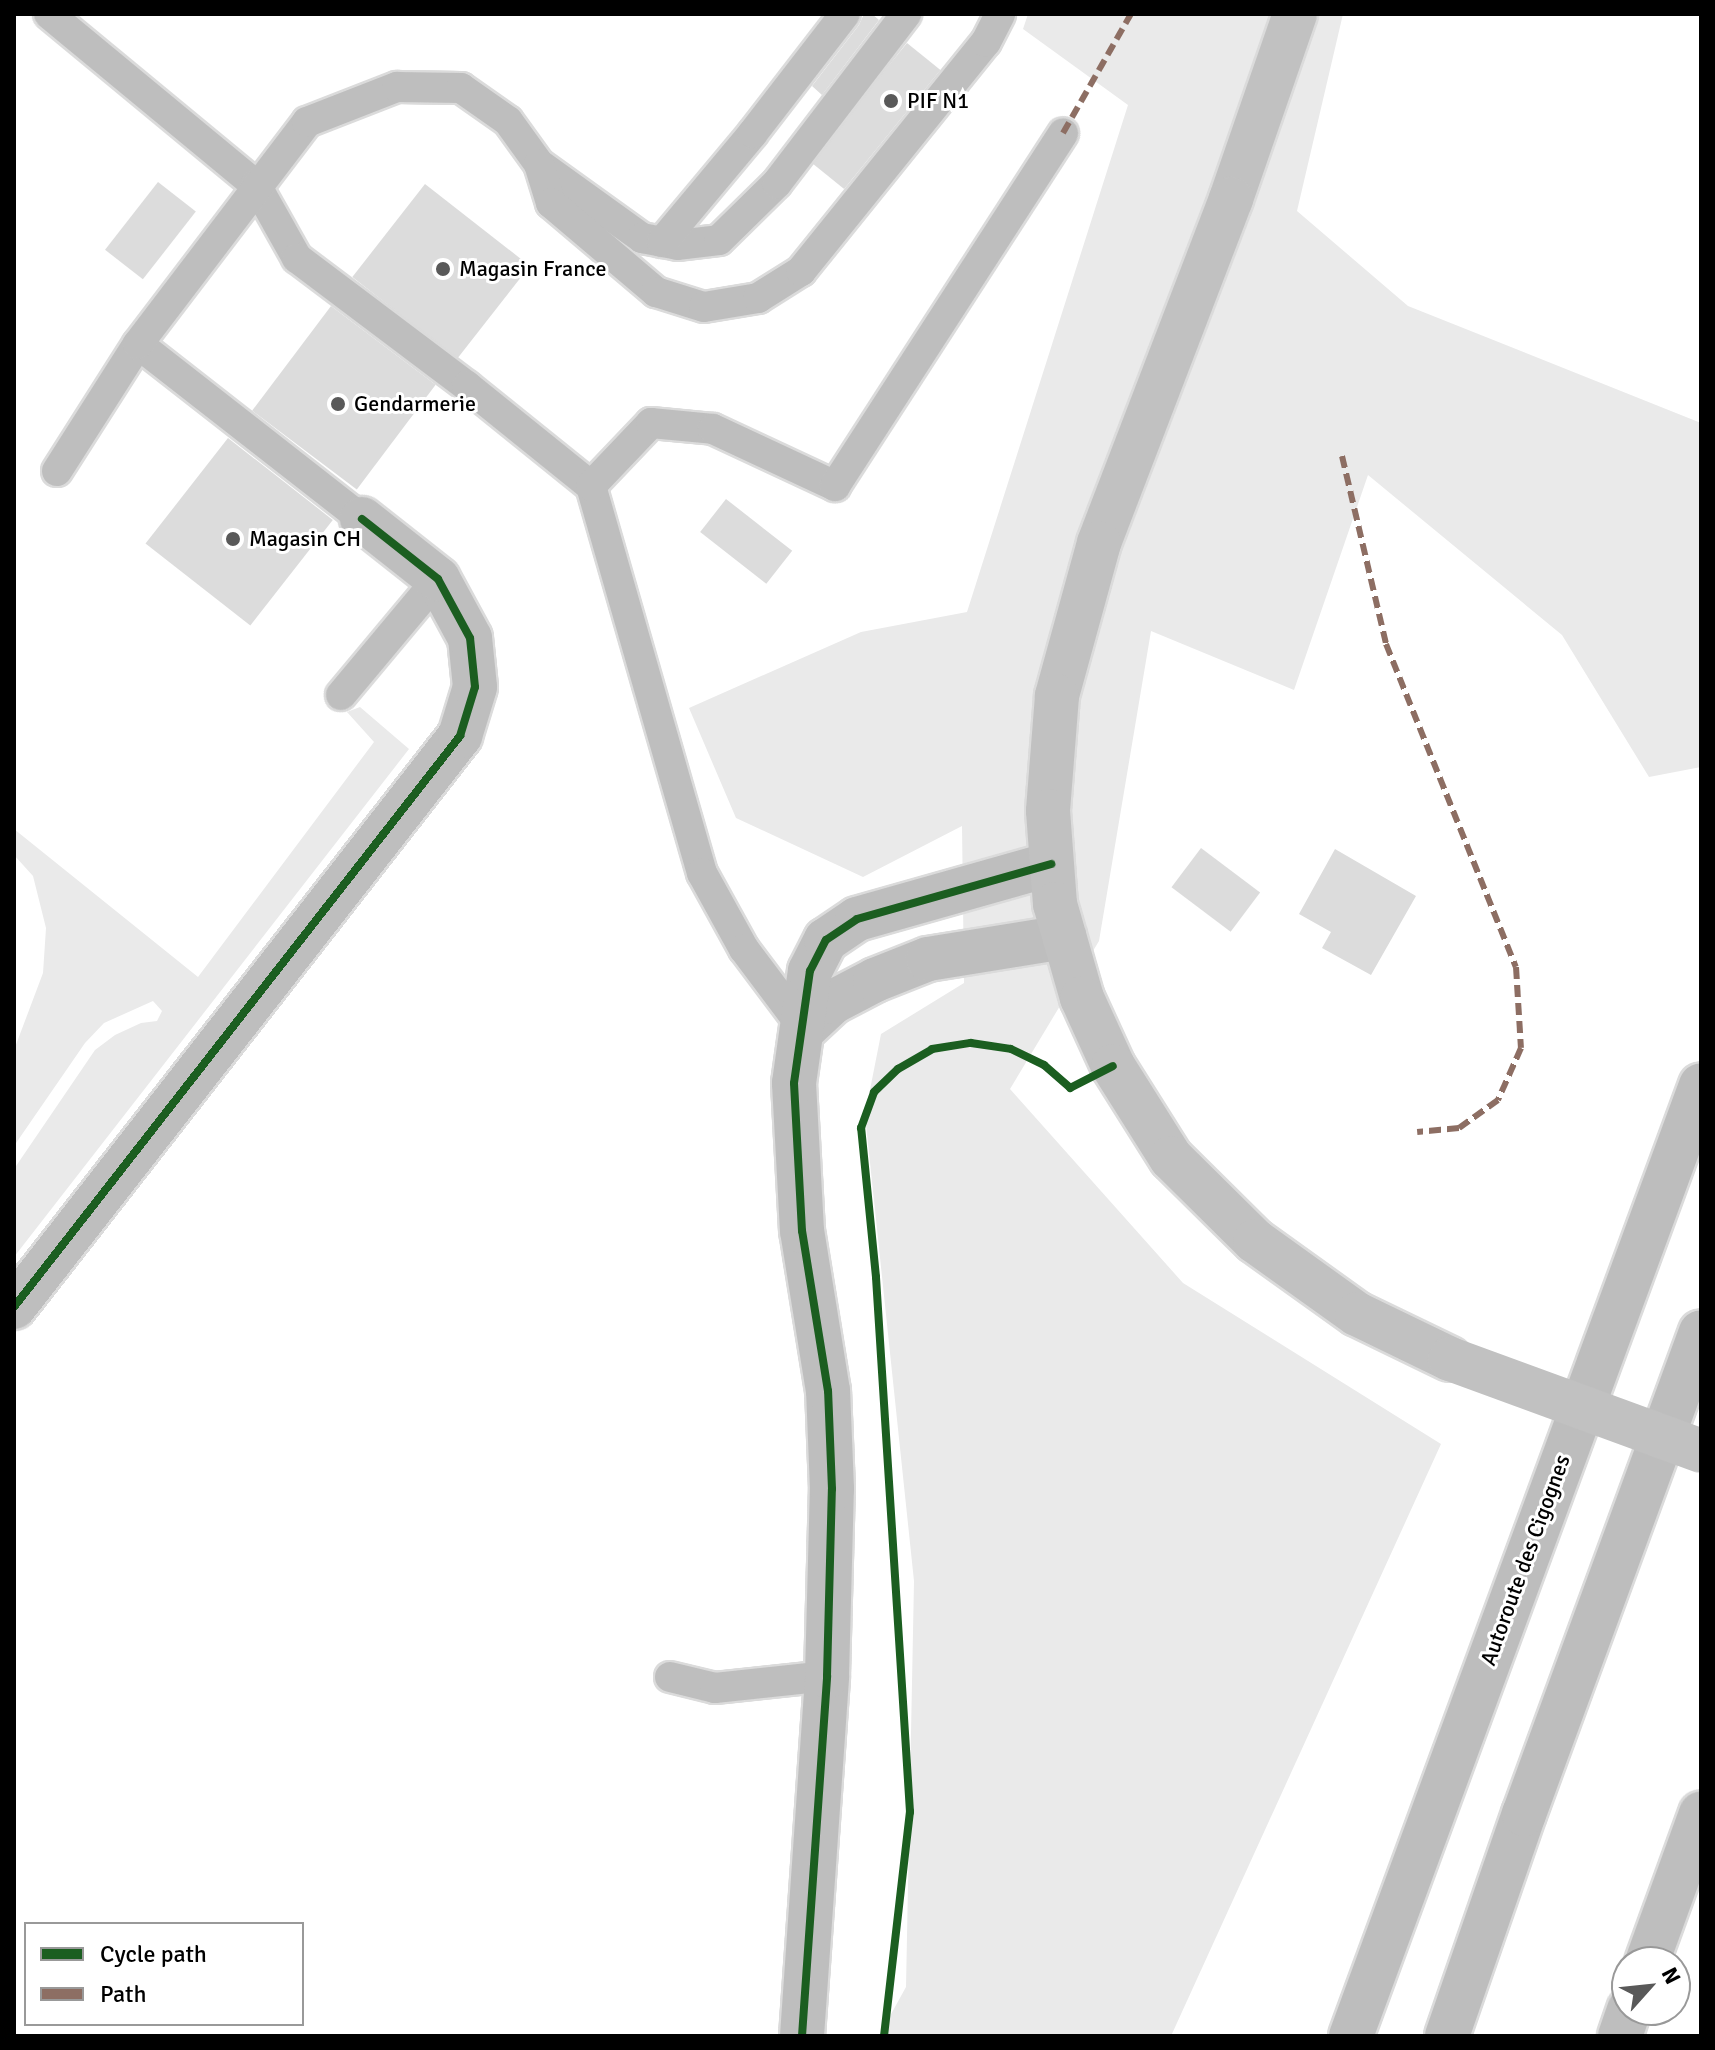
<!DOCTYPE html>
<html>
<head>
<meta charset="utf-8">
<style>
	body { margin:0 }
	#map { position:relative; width:1715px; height:2050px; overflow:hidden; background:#fff; font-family:Signika,sans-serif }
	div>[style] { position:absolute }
	.green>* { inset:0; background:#eaeaea }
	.building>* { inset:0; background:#dcdcdc; transform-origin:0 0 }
	.roads { filter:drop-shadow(2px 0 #dbdbdb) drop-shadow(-2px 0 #dbdbdb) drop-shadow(0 2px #dbdbdb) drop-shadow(0 -2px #dbdbdb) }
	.service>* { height:30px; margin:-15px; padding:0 15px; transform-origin:15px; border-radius:15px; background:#bebebe }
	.minor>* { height:44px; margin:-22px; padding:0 22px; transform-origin:22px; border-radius:22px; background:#bebebe }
	.tertiary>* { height:44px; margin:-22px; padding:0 22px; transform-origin:22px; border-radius:22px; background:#bebebe }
	.secondary>* { height:44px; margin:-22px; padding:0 22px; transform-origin:22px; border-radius:22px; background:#c1c1c1 }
	.motorway>* { height:44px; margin:-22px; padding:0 22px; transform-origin:22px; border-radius:22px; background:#bdbdbd }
	.secondary-bridge>* { height:44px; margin:-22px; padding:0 22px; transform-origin:22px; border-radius:22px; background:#c1c1c1 }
	.quiet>* { height:6px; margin-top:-3px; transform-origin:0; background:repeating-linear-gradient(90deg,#8d6e63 0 12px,transparent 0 18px) }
	.cycleway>* { height:8px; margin:-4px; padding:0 4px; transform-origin:4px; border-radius:4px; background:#1b5e20 }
	.dots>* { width:22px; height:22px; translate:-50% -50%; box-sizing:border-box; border:4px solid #fff; border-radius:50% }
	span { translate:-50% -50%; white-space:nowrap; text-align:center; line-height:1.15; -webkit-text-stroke:6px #fff; paint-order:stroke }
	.poi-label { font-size:22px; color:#000 }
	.left { translate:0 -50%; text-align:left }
	.street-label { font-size:22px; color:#000 }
	.frame { position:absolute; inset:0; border:16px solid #000; pointer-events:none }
	.legend { position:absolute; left:24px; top:1922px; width:280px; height:104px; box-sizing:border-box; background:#fff; border:2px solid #999; margin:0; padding:10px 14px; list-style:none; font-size:24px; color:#000 }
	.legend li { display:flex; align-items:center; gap:16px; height:40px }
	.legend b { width:40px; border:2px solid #999 }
	.north { position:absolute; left:1611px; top:1946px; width:80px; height:80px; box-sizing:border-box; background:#fff; border:2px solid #999; border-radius:50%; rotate:63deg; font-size:22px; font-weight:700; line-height:32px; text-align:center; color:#000 }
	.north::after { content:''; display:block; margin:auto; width:28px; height:36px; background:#595959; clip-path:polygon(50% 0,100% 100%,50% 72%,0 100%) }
</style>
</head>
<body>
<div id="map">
	<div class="green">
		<i style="clip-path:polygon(1028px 14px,1343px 14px,1297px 211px,1408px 306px,1701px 423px,1701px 767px,1649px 777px,1562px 635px,1368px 475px,1294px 690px,1151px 631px,1099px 941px,1010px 1089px,1183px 1283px,1441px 1444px,1171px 2036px,879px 2036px,906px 1987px,914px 1581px,865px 1115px,881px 1034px,964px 983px,962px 826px,863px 877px,736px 818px,689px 708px,861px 632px,967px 612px,1128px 105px,1023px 29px)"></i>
		<i style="clip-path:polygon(360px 707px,409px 749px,14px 1257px,14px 1169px,95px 1050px,115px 1035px,141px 1023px,157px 1021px,162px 1011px,153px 1001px,104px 1023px,85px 1043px,14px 1146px,14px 1050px,43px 973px,46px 928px,33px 876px,14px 855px,14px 829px,198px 977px,374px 742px,347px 712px)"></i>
	</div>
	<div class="building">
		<i style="clip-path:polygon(864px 14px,872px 14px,879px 20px,822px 95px,812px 86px,859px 25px)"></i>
		<i style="left:907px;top:43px;width:43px;height:153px;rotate:39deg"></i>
		<i style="left:158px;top:182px;width:48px;height:86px;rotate:38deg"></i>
		<i style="left:425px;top:184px;width:133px;height:118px;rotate:38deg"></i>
		<i style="left:331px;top:306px;width:131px;height:131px;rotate:37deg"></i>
		<i style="left:228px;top:438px;width:133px;height:134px;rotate:38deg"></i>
		<i style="left:726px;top:499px;width:84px;height:42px;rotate:38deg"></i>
		<i style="left:1201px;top:848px;width:74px;height:49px;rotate:37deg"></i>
		<i style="clip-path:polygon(1335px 849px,1416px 896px,1371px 975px,1322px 948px,1331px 932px,1299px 914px)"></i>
	</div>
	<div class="roads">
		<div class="service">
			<i style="left:49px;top:14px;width:268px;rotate:39.6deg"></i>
			<i style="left:256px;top:185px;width:84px;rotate:60.7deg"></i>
			<i style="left:297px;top:258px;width:213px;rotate:37deg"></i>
			<i style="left:467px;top:386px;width:159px;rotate:38.9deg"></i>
			<i style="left:591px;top:486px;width:403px;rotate:74deg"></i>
			<i style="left:702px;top:873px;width:87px;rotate:61.1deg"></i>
			<i style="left:744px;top:949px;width:100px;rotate:53.1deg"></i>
			<i style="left:539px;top:164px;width:127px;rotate:35.7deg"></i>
			<i style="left:642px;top:238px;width:36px;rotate:11deg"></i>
			<i style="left:677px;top:245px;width:42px;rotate:-6.8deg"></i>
			<i style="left:719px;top:240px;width:81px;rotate:-44.5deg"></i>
			<i style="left:777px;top:183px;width:213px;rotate:-52.6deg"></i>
			<i style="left:662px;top:242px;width:142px;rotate:-50.1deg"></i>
			<i style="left:753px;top:133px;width:150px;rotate:-52.3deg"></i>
			<i style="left:57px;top:471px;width:151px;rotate:-57.5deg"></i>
			<i style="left:591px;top:486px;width:87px;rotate:-46.4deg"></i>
			<i style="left:651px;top:423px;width:62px;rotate:5.5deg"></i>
			<i style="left:713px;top:429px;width:135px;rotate:25deg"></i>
			<i style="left:835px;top:486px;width:420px;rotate:-57.1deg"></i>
			<i style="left:362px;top:519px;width:284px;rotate:-142deg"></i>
			<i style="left:138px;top:344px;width:279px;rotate:-52.7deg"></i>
			<i style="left:307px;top:122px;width:97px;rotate:-21.3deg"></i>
			<i style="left:397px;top:87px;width:64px;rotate:0.9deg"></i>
			<i style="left:461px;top:88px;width:57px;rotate:35.1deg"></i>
			<i style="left:508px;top:121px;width:53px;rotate:54.2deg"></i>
			<i style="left:539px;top:164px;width:41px;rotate:72.9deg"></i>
			<i style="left:551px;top:203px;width:138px;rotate:40.3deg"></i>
			<i style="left:656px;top:292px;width:50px;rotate:17.4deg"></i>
			<i style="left:704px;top:307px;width:55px;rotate:-9.5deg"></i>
			<i style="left:758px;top:298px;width:51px;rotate:-32.1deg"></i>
			<i style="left:801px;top:271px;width:294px;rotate:-51.1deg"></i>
			<i style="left:986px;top:42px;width:31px;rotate:-63deg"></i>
			<i style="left:341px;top:695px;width:151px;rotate:-50.1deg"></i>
			<i style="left:670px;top:1677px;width:46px;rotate:13.7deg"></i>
			<i style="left:715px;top:1688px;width:113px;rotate:-6.1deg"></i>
		</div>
		<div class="minor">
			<i style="left:14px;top:1307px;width:725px;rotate:-52.01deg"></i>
			<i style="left:460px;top:736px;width:51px;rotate:-73deg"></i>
			<i style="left:475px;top:687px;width:49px;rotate:-95.8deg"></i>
			<i style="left:470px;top:638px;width:67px;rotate:-118.5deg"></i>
			<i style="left:438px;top:579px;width:97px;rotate:-141.7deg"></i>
			<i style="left:1647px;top:1962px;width:158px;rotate:-70deg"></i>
			<i style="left:1620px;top:2036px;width:28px;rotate:-71deg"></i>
		</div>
		<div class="tertiary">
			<i style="left:804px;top:1029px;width:40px;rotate:-43deg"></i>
			<i style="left:833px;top:1002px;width:47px;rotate:-27.6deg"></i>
			<i style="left:875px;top:980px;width:57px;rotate:-21.6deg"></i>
			<i style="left:928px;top:959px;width:138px;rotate:-9.2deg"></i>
			<i style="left:802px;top:2036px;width:361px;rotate:-86deg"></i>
			<i style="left:827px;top:1676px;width:187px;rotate:-88.5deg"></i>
			<i style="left:832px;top:1489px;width:98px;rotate:-92.3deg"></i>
			<i style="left:828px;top:1391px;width:162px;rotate:-99.2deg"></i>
			<i style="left:802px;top:1231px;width:148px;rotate:-93.1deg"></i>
			<i style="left:794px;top:1083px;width:113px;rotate:-81.9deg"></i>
			<i style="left:810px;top:971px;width:35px;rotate:-63deg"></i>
			<i style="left:826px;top:940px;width:37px;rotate:-34deg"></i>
			<i style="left:857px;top:919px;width:202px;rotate:-15.8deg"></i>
		</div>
		<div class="secondary">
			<i style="left:1295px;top:14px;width:196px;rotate:109.1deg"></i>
			<i style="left:1231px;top:199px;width:368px;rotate:111deg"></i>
			<i style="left:1099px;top:543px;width:159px;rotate:105.4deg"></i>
			<i style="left:1057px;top:696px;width:115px;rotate:94.5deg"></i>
			<i style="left:1048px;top:811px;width:93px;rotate:85.7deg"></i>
			<i style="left:1055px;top:904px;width:98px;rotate:74deg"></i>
			<i style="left:1082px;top:998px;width:75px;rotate:65.5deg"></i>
			<i style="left:1113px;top:1066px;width:109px;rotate:57.8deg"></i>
			<i style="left:1171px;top:1158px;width:118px;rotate:44.7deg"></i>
			<i style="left:1255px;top:1241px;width:125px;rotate:35.6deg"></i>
			<i style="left:1357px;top:1314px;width:103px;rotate:25.8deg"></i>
		</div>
		<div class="motorway">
			<i style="left:1351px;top:2036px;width:1013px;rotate:-69.79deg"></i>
			<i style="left:1447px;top:2036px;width:235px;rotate:-70.9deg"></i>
			<i style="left:1524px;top:1814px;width:513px;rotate:-69.84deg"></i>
		</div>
	</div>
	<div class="secondary-bridge">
		<i style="left:1450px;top:1359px;width:267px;rotate:20.1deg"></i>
	</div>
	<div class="quiet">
		<i style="left:1063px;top:133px;width:137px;rotate:-60.3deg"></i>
		<i style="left:1342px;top:456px;width:193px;rotate:76.8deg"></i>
		<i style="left:1386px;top:644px;width:348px;rotate:68.1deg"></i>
		<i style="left:1516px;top:967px;width:81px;rotate:86.5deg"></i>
		<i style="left:1521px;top:1048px;width:57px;rotate:113.9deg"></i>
		<i style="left:1498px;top:1100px;width:48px;rotate:144.3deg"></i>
		<i style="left:1459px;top:1128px;width:42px;rotate:174.6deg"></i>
	</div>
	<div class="cycleway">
		<i style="left:14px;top:1307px;width:725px;rotate:-52.01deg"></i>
		<i style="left:460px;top:736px;width:51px;rotate:-73deg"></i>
		<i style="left:475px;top:687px;width:49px;rotate:-95.8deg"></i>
		<i style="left:470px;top:638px;width:67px;rotate:-118.5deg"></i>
		<i style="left:438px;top:579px;width:97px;rotate:-141.7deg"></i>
		<i style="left:802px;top:2036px;width:361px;rotate:-86deg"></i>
		<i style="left:827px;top:1676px;width:187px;rotate:-88.5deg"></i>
		<i style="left:832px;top:1489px;width:98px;rotate:-92.3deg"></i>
		<i style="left:828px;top:1391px;width:162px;rotate:-99.2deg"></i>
		<i style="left:802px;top:1231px;width:148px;rotate:-93.1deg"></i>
		<i style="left:794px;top:1083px;width:113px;rotate:-81.9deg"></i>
		<i style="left:810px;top:971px;width:35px;rotate:-63deg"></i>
		<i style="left:826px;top:940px;width:37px;rotate:-34deg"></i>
		<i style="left:857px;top:919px;width:202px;rotate:-15.8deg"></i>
		<i style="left:884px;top:2036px;width:226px;rotate:-83.4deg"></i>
		<i style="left:910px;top:1812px;width:536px;rotate:-93.64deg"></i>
		<i style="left:876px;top:1277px;width:150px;rotate:-95.7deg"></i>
		<i style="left:861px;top:1128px;width:38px;rotate:-70deg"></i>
		<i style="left:874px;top:1092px;width:33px;rotate:-44deg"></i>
		<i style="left:898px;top:1069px;width:39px;rotate:-30deg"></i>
		<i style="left:932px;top:1049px;width:39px;rotate:-9deg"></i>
		<i style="left:971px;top:1043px;width:40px;rotate:8.5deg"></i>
		<i style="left:1011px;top:1049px;width:37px;rotate:26deg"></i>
		<i style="left:1044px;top:1065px;width:35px;rotate:41deg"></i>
		<i style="left:1070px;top:1088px;width:48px;rotate:-27.1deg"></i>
	</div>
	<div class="dots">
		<i style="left:891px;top:101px;background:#595959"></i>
		<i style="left:443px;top:269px;background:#595959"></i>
		<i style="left:338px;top:404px;background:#595959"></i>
		<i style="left:233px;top:539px;background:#595959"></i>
	</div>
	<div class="poi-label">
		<span class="left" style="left:907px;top:101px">PIF N1</span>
		<span class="left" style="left:459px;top:269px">Magasin France</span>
		<span class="left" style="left:354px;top:404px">Gendarmerie</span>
		<span class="left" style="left:249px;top:539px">Magasin CH</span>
	</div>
	<div class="street-label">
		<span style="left:1525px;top:1560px;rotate:-70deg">Autoroute des Cigognes</span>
	</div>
	<div class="frame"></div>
	<ul class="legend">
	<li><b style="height:10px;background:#1b5e20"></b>Cycle path</li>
	<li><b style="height:10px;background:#8d6e63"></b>Path</li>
	</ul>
	<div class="north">N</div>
</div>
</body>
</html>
